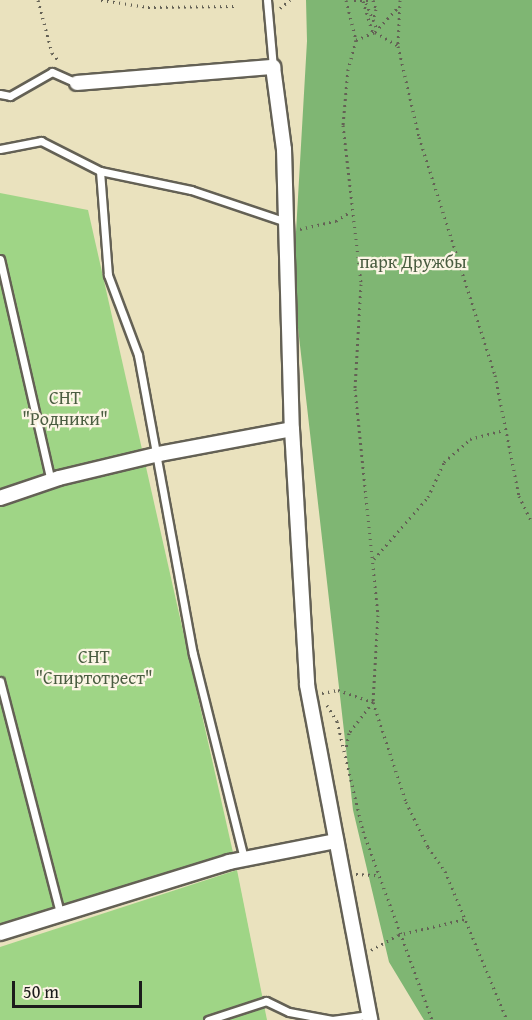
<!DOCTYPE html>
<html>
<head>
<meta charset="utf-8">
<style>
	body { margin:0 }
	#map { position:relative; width:532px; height:1020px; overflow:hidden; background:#eae2be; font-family:"Gentium Book Plus",serif }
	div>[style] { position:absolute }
	.green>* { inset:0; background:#9fd586 }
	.forest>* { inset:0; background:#7fb673 }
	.path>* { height:3px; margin-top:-1.5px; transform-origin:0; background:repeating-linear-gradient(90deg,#646155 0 1.5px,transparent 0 6px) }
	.roads { filter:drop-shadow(2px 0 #646155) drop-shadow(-2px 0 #646155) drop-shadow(0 2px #646155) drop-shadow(0 -2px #646155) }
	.lane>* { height:7px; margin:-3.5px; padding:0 3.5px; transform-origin:3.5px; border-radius:3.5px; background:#fff }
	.street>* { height:14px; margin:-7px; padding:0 7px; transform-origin:7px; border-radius:7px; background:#fff }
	span { translate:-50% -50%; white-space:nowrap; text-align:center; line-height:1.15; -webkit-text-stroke:4.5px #fcf5e5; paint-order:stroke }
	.park-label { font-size:18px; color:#4a5d41 }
	.scale { position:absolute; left:12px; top:981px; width:130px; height:27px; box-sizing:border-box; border:3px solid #1c1c1c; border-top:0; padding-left:8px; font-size:18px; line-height:21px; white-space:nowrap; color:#1c1c1c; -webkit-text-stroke:4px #fcf5e5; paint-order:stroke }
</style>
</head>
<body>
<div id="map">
	<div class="green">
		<i style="clip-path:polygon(0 193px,88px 210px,234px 857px,0 936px)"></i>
		<i style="clip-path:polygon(237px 870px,267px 1020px,0 1020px,0 947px)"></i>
	</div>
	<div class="forest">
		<i style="clip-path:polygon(306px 0,532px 0,532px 1020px,424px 1020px,389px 962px,353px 810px,293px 284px,307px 41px)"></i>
	</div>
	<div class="path">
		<i style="left:38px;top:0;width:55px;rotate:75.2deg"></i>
		<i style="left:52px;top:53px;width:9px;rotate:49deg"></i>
		<i style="left:101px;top:0;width:48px;rotate:8.5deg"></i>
		<i style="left:148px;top:7px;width:87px;rotate:-0.7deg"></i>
		<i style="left:346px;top:0;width:41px;rotate:76deg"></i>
		<i style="left:356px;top:40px;width:30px;rotate:105deg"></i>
		<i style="left:348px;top:69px;width:56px;rotate:95.1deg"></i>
		<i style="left:343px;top:125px;width:160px;rotate:83.5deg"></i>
		<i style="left:361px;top:284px;width:105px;rotate:93.3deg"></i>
		<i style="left:355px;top:389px;width:227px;rotate:84.2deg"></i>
		<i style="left:378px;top:615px;width:87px;rotate:93.3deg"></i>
		<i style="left:373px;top:702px;width:105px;rotate:71.7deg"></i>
		<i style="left:406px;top:802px;width:50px;rotate:63.9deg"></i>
		<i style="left:428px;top:847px;width:29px;rotate:55deg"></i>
		<i style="left:445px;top:871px;width:161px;rotate:67.4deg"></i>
		<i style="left:354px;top:0;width:14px"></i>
		<i style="left:373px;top:0;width:9px;rotate:72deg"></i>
		<i style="left:376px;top:9px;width:12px;rotate:104deg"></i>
		<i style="left:400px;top:0;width:46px;rotate:92.5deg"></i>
		<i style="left:398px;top:46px;width:93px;rotate:77deg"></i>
		<i style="left:419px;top:137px;width:250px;rotate:72.3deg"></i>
		<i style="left:495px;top:375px;width:123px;rotate:78.8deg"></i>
		<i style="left:519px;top:496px;width:30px;rotate:64deg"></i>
		<i style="left:363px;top:1px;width:34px;rotate:73deg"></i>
		<i style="left:366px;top:3px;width:28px;rotate:67deg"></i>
		<i style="left:280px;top:8px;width:13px;rotate:-39deg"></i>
		<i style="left:375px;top:32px;width:27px;rotate:31deg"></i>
		<i style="left:356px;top:40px;width:21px;rotate:-23deg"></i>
		<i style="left:375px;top:32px;width:34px;rotate:-47deg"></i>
		<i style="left:300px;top:229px;width:37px;rotate:-13deg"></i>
		<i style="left:336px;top:221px;width:17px;rotate:-33deg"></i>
		<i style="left:374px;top:559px;width:82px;rotate:-48.9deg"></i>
		<i style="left:428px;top:497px;width:38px;rotate:-65deg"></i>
		<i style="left:444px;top:462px;width:35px;rotate:-41deg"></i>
		<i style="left:470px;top:439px;width:35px;rotate:-15deg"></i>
		<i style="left:322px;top:693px;width:16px;rotate:-11deg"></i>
		<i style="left:338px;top:690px;width:37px;rotate:19deg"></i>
		<i style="left:373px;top:702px;width:39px;rotate:128deg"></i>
		<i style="left:349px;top:733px;width:15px;rotate:101deg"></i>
		<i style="left:327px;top:705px;width:19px;rotate:58deg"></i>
		<i style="left:337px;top:721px;width:113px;rotate:76.7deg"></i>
		<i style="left:363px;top:831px;width:201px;rotate:69.9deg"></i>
		<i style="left:356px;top:874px;width:22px;rotate:3deg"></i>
		<i style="left:371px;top:950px;width:31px;rotate:-29deg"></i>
		<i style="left:398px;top:935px;width:69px;rotate:-13.4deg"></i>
	</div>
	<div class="roads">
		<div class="lane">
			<i style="left:267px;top:0;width:67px;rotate:84.9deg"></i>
			<i style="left:0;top:94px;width:10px;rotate:11deg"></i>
			<i style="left:10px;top:96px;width:48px;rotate:-29.7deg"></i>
			<i style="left:52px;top:72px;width:27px;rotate:24deg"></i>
			<i style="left:0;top:149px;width:42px;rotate:-11deg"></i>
			<i style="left:41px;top:141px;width:66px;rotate:27deg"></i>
			<i style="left:100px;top:171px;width:93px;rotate:11.8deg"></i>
			<i style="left:191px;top:190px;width:100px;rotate:18.6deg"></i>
			<i style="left:100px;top:171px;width:104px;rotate:85.6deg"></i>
			<i style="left:108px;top:275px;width:85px;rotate:69.4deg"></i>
			<i style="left:138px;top:355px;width:304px;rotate:79.6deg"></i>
			<i style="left:193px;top:654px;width:211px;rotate:76deg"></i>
			<i style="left:0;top:259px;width:228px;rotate:77.1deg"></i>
			<i style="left:0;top:681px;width:240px;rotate:75.5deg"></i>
			<i style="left:208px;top:1020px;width:61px;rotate:-18.1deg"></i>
			<i style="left:266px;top:1001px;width:25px;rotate:26deg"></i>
			<i style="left:289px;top:1012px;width:44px;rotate:10.5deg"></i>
			<i style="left:332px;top:1020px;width:37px;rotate:-8deg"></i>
		</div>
		<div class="street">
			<i style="left:77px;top:83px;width:197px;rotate:-4.7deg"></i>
			<i style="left:273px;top:67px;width:83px;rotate:82.4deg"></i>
			<i style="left:284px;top:149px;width:280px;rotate:88.4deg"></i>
			<i style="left:292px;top:429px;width:256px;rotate:86.6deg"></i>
			<i style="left:307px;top:685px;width:341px;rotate:79.3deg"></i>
			<i style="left:0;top:498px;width:62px;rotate:-18.7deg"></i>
			<i style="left:59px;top:478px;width:103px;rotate:-13.5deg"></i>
			<i style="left:159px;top:454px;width:135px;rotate:-10.6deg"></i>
			<i style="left:0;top:933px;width:240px;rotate:-17.2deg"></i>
			<i style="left:229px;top:862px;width:109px;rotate:-11.1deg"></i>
		</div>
	</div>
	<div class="park-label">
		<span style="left:413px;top:262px">парк Дружбы</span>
		<span style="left:65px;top:409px">СНТ<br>"Родники"</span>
		<span style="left:94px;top:668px">СНТ<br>"Спиртотрест"</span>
	</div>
	<div class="scale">50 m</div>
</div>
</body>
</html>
